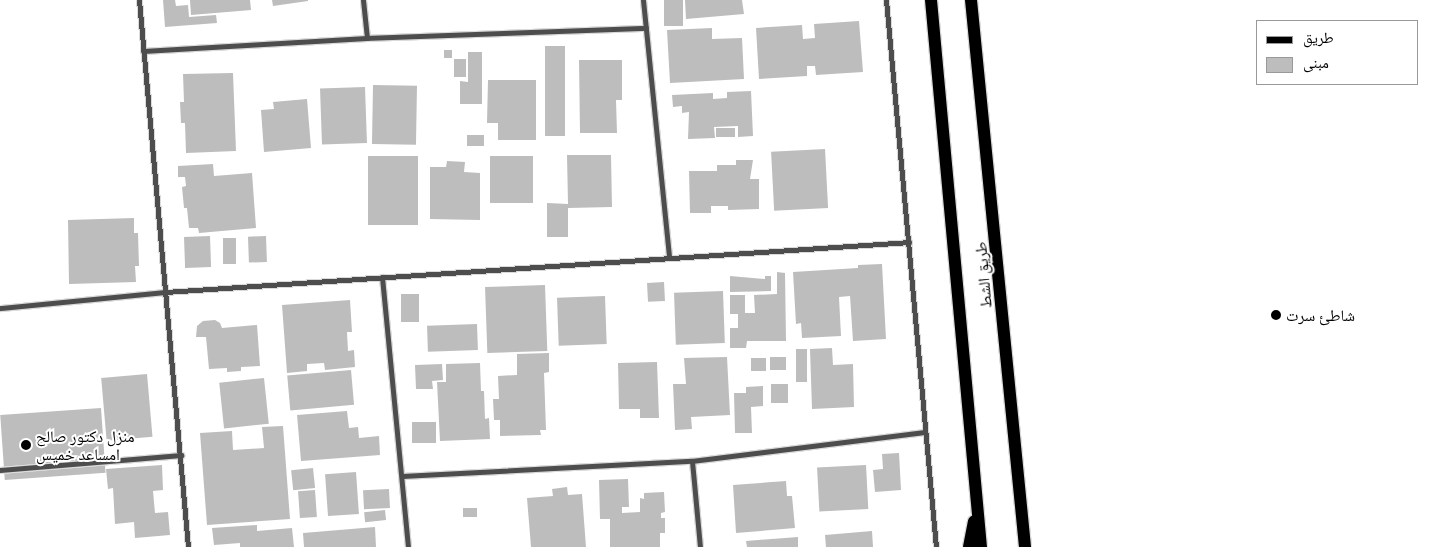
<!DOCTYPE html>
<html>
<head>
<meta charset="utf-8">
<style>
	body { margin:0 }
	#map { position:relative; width:1438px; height:547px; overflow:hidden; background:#fff; font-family:"Archivo Narrow","Noto Naskh Arabic",sans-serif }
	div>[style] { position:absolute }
	.building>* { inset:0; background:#bdbdbd; transform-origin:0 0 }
	.roads { filter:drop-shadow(1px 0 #dbdbdb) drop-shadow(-1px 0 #dbdbdb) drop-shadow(0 1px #dbdbdb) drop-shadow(0 -1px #dbdbdb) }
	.minor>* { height:5px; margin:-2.5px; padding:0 2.5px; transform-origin:2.5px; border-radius:2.5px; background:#4d4d4d }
	.primary>* { height:12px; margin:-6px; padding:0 6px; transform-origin:6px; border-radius:6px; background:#000 }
	.dots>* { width:14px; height:14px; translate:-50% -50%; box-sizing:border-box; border:2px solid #fff; border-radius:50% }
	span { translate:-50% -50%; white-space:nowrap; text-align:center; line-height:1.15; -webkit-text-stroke:4px #fff; paint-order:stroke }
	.street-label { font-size:16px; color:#000 }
	.poi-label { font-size:16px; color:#000 }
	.left { translate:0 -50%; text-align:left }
	.legend { position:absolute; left:1256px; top:20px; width:162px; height:65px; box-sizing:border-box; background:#fff; border:1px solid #999; margin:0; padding:6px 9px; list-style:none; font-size:15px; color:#000 }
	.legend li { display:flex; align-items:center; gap:10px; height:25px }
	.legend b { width:25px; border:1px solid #999 }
</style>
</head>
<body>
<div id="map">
	<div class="building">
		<i style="clip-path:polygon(163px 0,175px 0,176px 6px,188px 5px,189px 17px,216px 15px,217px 23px,165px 27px)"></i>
		<i style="clip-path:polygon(190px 0,250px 0,251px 10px,191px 15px)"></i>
		<i style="clip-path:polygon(272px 0,308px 0,308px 1px,273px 6px)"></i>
		<i style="left:664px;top:0;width:19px;height:26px"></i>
		<i style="clip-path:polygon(685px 0,742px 0,744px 14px,686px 19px)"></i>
		<i style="clip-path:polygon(859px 21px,863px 72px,816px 75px,815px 66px,807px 66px,807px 76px,759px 79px,756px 28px,802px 25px,803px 39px,815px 38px,814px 24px)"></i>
		<i style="clip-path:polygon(712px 28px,712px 39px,742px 38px,744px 79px,670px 83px,667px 30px)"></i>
		<i style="left:545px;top:46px;width:20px;height:90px"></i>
		<i style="left:444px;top:50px;width:8px;height:8px"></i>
		<i style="clip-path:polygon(468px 52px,482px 52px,482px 104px,460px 104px,460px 81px,468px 82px)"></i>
		<i style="left:454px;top:59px;width:12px;height:18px"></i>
		<i style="clip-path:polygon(579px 60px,622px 60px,622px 100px,616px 100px,617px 133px,580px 133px)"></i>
		<i style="clip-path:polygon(233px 73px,236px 151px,186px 153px,185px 123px,181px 123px,180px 102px,184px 102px,183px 74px)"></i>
		<i style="clip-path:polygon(488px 80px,536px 80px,536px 140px,498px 140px,498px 123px,487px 123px)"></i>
		<i style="left:373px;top:85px;width:44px;height:59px;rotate:1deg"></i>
		<i style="left:365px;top:87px;width:56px;height:45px;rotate:88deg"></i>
		<i style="clip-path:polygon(751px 91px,753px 136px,738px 137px,738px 126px,714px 127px,715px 138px,688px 139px,689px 112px,682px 113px,682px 106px,673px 107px,672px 95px,713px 93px,713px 99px,727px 98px,727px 92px)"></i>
		<i style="clip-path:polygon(307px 99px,311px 148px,264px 152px,261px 110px,274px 109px,273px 102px)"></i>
		<i style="left:735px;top:128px;width:9px;height:19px;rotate:90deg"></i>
		<i style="left:467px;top:135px;width:17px;height:11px"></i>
		<i style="left:825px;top:149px;width:59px;height:54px;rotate:87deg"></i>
		<i style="clip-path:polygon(567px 155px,611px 155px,612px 207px,568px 208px,568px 237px,547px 237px,547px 203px,568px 204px)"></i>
		<i style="left:368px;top:156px;width:50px;height:69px"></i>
		<i style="left:490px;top:156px;width:43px;height:47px"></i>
		<i style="clip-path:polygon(736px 160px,753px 160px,750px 179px,759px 179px,759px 209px,728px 210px,728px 206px,711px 206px,711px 213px,690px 213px,689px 171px,717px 171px,717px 165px,736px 165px)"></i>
		<i style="clip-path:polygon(447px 161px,465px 162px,464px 172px,480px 173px,480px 220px,430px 219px,430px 167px,446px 167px)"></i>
		<i style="clip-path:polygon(213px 164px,214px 176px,252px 173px,256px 228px,199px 233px,198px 228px,189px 228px,187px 208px,184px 208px,182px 187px,186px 186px,185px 177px,178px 177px,178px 166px)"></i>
		<i style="clip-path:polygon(134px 218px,134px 233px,138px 233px,139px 266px,135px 266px,136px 282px,69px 284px,68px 220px)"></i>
		<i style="left:210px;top:236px;width:31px;height:26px;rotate:88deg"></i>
		<i style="left:266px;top:236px;width:26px;height:18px;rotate:88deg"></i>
		<i style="left:223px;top:238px;width:13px;height:26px"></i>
		<i style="clip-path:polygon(882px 264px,886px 339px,853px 341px,850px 296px,839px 297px,841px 336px,802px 338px,801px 323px,796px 324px,793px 272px,858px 268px,858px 265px)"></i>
		<i style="clip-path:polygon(777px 272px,785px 273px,786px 341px,747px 341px,746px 348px,730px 348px,730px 328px,738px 328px,738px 314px,730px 314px,730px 295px,745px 295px,745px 313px,755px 313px,754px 295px,777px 294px)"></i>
		<i style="clip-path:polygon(730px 276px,765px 279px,765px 276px,771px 276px,771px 291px,730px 292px)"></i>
		<i style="left:664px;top:282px;width:19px;height:17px;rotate:87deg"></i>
		<i style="left:545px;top:285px;width:66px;height:60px;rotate:88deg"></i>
		<i style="left:723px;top:291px;width:52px;height:49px;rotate:88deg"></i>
		<i style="left:401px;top:294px;width:18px;height:28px"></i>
		<i style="left:605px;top:296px;width:48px;height:48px;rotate:88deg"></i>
		<i style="clip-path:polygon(350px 300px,352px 332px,347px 332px,348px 351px,354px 350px,355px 367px,325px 370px,324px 363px,307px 364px,307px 371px,287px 373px,282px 305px)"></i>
		<i style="clip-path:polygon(215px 320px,220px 323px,222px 328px,257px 325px,260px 366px,241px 367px,241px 371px,227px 372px,227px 368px,209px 369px,206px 337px,196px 337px,197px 326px,203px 321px)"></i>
		<i style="left:477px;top:324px;width:26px;height:50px;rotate:88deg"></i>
		<i style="clip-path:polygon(832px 348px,833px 365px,853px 364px,854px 407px,812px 409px,810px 349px)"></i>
		<i style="left:796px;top:349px;width:11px;height:33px"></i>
		<i style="clip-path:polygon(549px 353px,549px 372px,544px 373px,546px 430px,540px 430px,541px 435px,500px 436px,500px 420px,494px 420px,493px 399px,499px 399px,498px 376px,517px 375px,517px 354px)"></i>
		<i style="clip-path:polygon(727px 357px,730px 415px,691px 417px,692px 429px,675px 430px,673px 384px,686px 384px,684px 358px)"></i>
		<i style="left:786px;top:357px;width:13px;height:16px;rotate:90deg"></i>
		<i style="left:751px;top:358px;width:15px;height:13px"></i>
		<i style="clip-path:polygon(657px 362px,659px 418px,640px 418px,640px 409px,619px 409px,618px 363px)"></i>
		<i style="clip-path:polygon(480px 363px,481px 391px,484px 391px,485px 419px,489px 418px,490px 439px,440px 441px,437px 382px,446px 382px,446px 364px)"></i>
		<i style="clip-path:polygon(442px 364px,443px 380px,432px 381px,433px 389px,416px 389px,415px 365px)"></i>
		<i style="left:351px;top:370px;width:35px;height:64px;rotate:85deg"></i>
		<i style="left:147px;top:374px;width:63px;height:46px;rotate:85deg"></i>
		<i style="left:264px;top:378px;width:46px;height:45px;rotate:84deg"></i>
		<i style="left:771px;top:384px;width:17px;height:19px"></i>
		<i style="clip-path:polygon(763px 386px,763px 406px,751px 407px,752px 433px,735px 433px,734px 393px,746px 393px,746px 387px)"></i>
		<i style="left:101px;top:408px;width:65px;height:101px;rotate:86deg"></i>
		<i style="clip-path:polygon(347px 411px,349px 428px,358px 427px,359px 438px,379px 436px,380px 455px,301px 461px,297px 415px)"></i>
		<i style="left:436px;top:422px;width:21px;height:24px;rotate:90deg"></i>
		<i style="clip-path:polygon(283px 426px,290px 519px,207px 525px,200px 433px,232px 431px,233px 450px,264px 448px,262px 427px)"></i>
		<i style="clip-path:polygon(899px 453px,901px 490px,875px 492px,873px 470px,883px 469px,882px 454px)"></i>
		<i style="clip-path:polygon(162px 465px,163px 490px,153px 491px,155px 513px,168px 512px,170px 535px,135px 538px,134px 522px,115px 524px,113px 488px,108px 489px,106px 469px)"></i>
		<i style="left:866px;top:465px;width:44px;height:49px;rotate:87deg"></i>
		<i style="left:313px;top:468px;width:20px;height:22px;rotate:84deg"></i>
		<i style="left:356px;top:472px;width:42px;height:31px;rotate:86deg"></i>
		<i style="clip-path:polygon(628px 479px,629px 507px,622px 507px,622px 513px,640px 512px,640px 498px,644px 499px,644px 493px,664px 492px,665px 512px,661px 513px,661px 518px,665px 518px,665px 533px,660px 533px,660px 547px,610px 547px,610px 519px,600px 519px,599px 480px)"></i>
		<i style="clip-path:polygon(786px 481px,787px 496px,792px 496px,795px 528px,736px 533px,733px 485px)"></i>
		<i style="clip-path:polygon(567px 487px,568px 495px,582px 494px,586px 547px,531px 547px,527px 498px,553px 496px,552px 489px)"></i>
		<i style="left:389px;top:489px;width:19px;height:26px;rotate:87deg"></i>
		<i style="left:315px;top:490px;width:27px;height:17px;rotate:86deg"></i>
		<i style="left:463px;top:508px;width:14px;height:9px"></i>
		<i style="left:385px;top:510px;width:10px;height:21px;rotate:84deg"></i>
		<i style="clip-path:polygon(257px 525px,257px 531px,292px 528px,294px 547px,240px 547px,240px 543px,214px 545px,212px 528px)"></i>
		<i style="clip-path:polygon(375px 527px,376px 547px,304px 547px,303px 533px)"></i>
		<i style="clip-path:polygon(872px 531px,873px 547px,826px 547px,825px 535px)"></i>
		<i style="clip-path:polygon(798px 537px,798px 547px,747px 547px,746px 541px)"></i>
	</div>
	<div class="roads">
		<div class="minor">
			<i style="left:139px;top:0;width:549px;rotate:84.88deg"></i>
			<i style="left:363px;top:0;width:38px;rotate:84deg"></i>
			<i style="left:643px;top:0;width:258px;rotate:84.2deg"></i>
			<i style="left:886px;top:0;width:549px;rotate:84.78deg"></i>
			<i style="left:143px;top:51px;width:224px;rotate:-3.3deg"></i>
			<i style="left:367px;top:38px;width:279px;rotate:-2.1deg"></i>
			<i style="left:382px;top:277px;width:271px;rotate:84.5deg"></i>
			<i style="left:0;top:308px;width:166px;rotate:-5.5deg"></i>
			<i style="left:165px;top:292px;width:746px;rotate:-3.84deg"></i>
			<i style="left:692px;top:461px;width:86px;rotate:84.7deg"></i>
			<i style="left:0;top:470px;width:182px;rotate:-4.7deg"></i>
			<i style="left:402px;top:476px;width:290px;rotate:-3deg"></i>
			<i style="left:692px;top:461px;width:234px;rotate:-7.1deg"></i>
		</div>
		<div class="primary">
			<i style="left:931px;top:0;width:549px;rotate:84.78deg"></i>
			<i style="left:971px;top:0;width:550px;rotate:84.36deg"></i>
			<i style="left:969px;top:547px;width:26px;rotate:-79deg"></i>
		</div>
	</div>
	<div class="dots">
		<i style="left:1276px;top:315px;background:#000"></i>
		<i style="left:26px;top:445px;background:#000"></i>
	</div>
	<div class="street-label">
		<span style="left:983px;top:275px;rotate:-95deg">طريق الشط</span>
	</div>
	<div class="poi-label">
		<span class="left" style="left:1286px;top:315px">شاطئ سرت</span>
		<span class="left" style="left:36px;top:445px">منزل دكتور صالح<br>امساعد خميس</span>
	</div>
	<ul class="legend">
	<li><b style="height:6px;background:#000"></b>طريق</li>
	<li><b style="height:14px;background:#bdbdbd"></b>مبنى</li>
	</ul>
</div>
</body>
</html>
